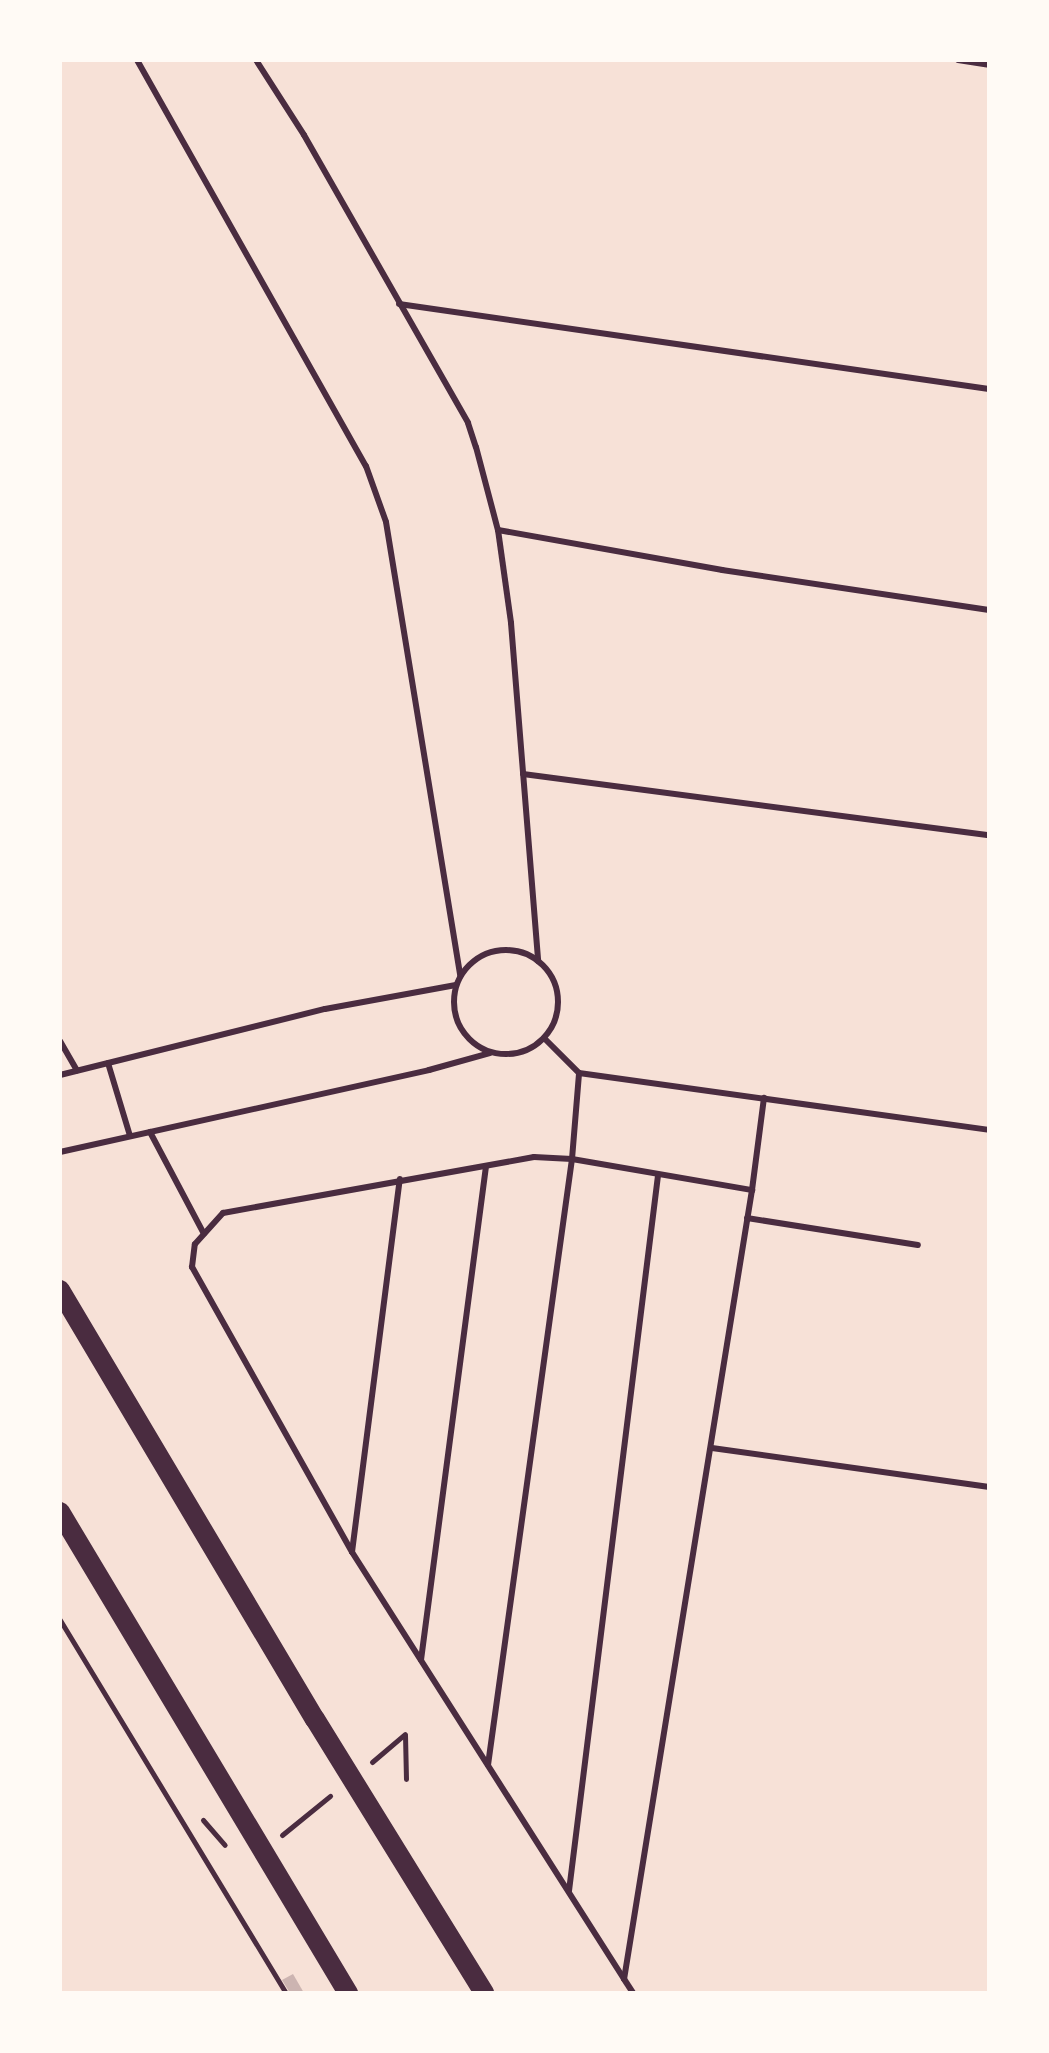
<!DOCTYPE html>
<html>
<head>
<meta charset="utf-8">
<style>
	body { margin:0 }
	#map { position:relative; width:1049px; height:2053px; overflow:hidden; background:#f7e1d7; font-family:Cabin,sans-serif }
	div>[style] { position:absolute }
	.building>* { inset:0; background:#ccb4b1 }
	.path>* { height:5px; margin:-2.5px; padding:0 2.5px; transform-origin:2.5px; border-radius:2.5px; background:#4a2c40 }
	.service>* { height:6px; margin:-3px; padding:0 3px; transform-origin:3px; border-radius:3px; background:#4a2c40 }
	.service>.ring { margin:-3px; padding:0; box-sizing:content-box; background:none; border:6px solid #4a2c40; border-radius:50% }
	.primary>* { height:20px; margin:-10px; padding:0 10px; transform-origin:10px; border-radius:10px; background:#4a2c40 }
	span { translate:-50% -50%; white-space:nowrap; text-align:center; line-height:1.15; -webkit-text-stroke:6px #fffaf5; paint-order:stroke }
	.frame { position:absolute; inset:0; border:62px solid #fffaf5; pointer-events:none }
</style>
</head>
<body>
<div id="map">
	<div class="building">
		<i style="clip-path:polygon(293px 1974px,304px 1993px,290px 1993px,282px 1980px)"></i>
	</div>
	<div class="path">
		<i style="left:60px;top:1620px;width:436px;rotate:58.8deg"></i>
		<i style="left:405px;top:1735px;width:44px;rotate:88.7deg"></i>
		<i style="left:372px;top:1762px;width:43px;rotate:-40.3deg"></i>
		<i style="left:203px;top:1820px;width:33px;rotate:49deg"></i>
		<i style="left:282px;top:1835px;width:62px;rotate:-39.1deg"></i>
	</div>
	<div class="service">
		<i style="left:137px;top:60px;width:466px;rotate:60.6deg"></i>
		<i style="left:366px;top:466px;width:59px;rotate:70.3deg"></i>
		<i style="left:386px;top:522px;width:460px;rotate:80.7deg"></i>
		<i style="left:256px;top:60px;width:89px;rotate:57.4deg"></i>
		<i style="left:304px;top:135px;width:331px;rotate:60.3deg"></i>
		<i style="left:468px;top:423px;width:25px;rotate:72deg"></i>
		<i style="left:476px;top:447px;width:86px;rotate:75.2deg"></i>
		<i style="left:498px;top:530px;width:94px;rotate:82deg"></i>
		<i style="left:511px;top:623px;width:339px;rotate:85.4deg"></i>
		<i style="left:958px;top:60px;width:31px;rotate:9deg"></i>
		<i style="left:399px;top:304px;width:596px;rotate:8.2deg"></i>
		<i style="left:498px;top:530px;width:228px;rotate:10.1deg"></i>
		<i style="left:722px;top:570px;width:270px;rotate:8.5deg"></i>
		<i style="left:523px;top:774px;width:470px;rotate:7.5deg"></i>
		<i class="ring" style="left:454px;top:950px;width:98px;height:98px"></i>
		<i style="left:544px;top:1038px;width:49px;rotate:45deg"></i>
		<i style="left:579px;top:1073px;width:414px;rotate:7.9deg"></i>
		<i style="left:60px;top:1041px;width:34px;rotate:60deg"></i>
		<i style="left:108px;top:1063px;width:76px;rotate:73.2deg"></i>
		<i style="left:60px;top:1075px;width:273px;rotate:-14deg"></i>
		<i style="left:325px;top:1009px;width:133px;rotate:-10.4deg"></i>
		<i style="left:150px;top:1132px;width:115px;rotate:62.1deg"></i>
		<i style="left:60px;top:1152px;width:378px;rotate:-12.5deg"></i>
		<i style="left:429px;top:1070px;width:63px;rotate:-15.6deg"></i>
		<i style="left:752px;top:1190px;width:93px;rotate:-82.6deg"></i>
		<i style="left:747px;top:1218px;width:173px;rotate:9deg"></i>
		<i style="left:712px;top:1448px;width:280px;rotate:8deg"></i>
		<i style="left:352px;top:1552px;width:376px;rotate:-82.7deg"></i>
		<i style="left:421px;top:1660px;width:498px;rotate:-82.5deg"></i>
		<i style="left:488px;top:1765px;width:612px;rotate:-82.11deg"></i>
		<i style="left:572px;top:1159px;width:86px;rotate:-85.3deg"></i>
		<i style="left:569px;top:1891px;width:722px;rotate:-82.91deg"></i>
		<i style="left:624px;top:1979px;width:506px;rotate:-122.5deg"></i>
		<i style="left:352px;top:1552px;width:327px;rotate:-119.3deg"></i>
		<i style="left:192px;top:1267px;width:23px;rotate:-83deg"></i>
		<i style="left:195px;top:1244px;width:42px;rotate:-47.9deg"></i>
		<i style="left:223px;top:1213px;width:316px;rotate:-10.2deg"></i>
		<i style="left:534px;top:1157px;width:38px;rotate:3deg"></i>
		<i style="left:572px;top:1159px;width:183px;rotate:9.8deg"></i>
		<i style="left:752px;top:1190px;width:799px;rotate:99.21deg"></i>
		<i style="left:624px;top:1979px;width:17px;rotate:57deg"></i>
	</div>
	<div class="primary">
		<i style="left:60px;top:1290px;width:499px;rotate:59.3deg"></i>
		<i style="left:315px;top:1719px;width:322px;rotate:58.3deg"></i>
		<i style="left:60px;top:1512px;width:561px;rotate:59.09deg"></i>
	</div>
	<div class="frame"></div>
</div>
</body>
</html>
